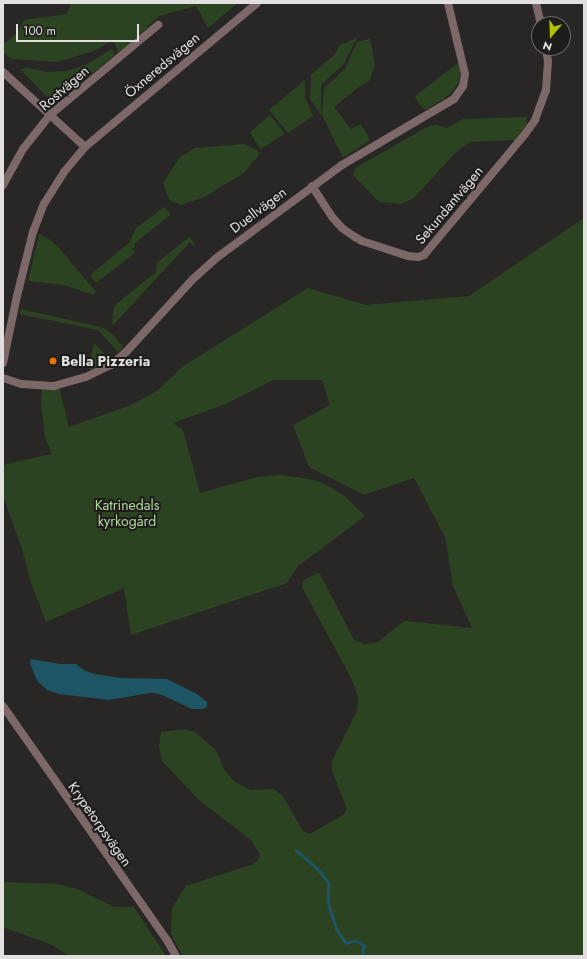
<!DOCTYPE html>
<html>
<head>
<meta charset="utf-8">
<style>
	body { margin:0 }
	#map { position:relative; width:587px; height:959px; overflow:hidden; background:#282725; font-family:Jost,sans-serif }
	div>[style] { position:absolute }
	.green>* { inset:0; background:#2c4321 }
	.water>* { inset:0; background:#1e5565 }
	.stream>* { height:2.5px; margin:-1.25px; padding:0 1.25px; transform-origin:1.25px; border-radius:1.25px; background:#1e5565 }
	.minor>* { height:8px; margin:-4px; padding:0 4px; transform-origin:4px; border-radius:4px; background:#7c6769 }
	.dots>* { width:11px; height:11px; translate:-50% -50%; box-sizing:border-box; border:2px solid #1e1d1b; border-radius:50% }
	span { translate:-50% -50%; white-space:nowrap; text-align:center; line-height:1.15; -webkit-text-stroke:4px #1e1d1b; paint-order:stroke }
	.street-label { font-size:14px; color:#e1e0df }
	.poi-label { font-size:14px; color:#e1e0df; font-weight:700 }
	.left { translate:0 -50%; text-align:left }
	.park-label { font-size:14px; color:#b0d99d }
	.frame { position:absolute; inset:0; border:4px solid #e1e0df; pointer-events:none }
	.north { position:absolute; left:531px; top:16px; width:40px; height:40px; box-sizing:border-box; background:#1e1d1b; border:1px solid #6c6b69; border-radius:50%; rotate:199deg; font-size:11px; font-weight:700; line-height:16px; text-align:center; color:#e1e0df }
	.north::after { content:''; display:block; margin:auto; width:14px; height:18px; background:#b0c500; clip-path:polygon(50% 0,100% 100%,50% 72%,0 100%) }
	.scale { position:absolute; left:16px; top:24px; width:123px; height:18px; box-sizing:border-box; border:2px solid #e1e0df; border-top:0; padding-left:5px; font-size:12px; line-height:14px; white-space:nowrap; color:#e1e0df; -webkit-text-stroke:3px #1e1d1b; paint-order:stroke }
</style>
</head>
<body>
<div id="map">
	<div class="green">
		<i style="clip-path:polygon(71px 3px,238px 3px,208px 28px,196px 6px,159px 16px,119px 54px,113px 40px,94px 51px,57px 62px,13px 59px,3px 54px,3px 44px,17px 34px,24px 20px,67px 14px)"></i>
		<i style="clip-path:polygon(357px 38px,343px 65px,321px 85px,321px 115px,310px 99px,311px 75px,335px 54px,340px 45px)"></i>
		<i style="clip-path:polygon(370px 39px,375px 64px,370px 80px,359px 87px,334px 107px,351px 129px,361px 124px,370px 140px,343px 158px,322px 115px,324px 88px,345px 69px,357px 42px)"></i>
		<i style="clip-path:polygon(112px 49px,115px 55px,54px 104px,20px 69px,27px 68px,47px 72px,67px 71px,87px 64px)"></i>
		<i style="clip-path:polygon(458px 63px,460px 71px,458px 83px,453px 91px,444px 99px,425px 110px,419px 104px,415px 96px)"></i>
		<i style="clip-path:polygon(305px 80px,305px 97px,313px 116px,288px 133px,269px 110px)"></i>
		<i style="clip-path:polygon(270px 115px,285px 134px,260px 149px,250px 132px)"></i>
		<i style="clip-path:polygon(526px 117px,527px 124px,515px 140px,470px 142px,455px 153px,414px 198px,401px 204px,379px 202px,353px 175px,355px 168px,427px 127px,436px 125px,447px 128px,463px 119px)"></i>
		<i style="clip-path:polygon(244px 144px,257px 150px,259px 155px,244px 173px,204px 197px,181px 205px,169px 200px,163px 183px,179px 158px,195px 148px)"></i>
		<i style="clip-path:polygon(164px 207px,171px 214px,134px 244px,135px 247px,132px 249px,135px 253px,96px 283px,90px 275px,129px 243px,136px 228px)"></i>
		<i style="clip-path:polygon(584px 218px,584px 956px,183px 956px,171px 935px,172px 908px,186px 886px,254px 864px,258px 860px,260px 854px,251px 840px,199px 800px,162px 761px,159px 746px,161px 732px,185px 729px,195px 732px,216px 750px,224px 770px,234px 781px,250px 790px,274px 789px,282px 795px,303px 831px,310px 834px,343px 815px,347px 809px,332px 771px,332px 761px,357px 711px,358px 697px,351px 678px,302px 587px,303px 581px,317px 573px,320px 574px,354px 640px,364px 644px,378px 642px,404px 621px,472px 628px,453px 586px,445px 537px,414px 478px,364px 495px,309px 467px,293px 425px,330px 405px,322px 380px,273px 380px,226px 404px,173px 423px,183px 430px,200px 493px,257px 477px,281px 475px,302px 478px,318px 481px,332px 488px,346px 497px,365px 516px,298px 566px,287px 583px,131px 635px,124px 588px,46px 622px,31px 583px,22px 549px,3px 496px,3px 467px,6px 464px,52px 454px,45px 438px,41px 403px,42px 390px,58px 383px,69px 427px,131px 405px,157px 391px,182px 367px,308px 288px,366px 305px,469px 296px)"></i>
		<i style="clip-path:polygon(39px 234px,50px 240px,59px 248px,96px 292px,94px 295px,64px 285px,28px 281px)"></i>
		<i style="clip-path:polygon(189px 237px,195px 243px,194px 246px,190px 242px,114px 324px,112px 324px,114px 306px,156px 272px,157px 263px)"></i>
		<i style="clip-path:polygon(21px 309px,104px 328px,112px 334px,123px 347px,118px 352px,98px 330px,20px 314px)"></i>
		<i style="clip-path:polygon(94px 343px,109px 358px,107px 361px,91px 370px,88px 368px)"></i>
		<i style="clip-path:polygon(3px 882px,58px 884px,77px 889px,114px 907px,134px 907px,166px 956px,69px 956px,52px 945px,3px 927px)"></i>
	</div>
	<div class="water">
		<i style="clip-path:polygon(31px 659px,61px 664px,76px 664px,85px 671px,95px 674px,119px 678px,167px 679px,197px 694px,207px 702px,207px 707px,203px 709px,192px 709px,160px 694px,150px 693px,109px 700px,59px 694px,47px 690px,37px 681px,30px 663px)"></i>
	</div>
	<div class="stream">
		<i style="left:296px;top:850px;width:28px;rotate:41deg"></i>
		<i style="left:317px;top:868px;width:19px;rotate:51deg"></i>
		<i style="left:329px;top:883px;width:19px;rotate:93deg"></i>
		<i style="left:328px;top:902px;width:29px;rotate:72deg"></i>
		<i style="left:337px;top:930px;width:16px;rotate:55deg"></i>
		<i style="left:346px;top:943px;width:9px;rotate:-18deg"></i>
		<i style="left:355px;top:940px;width:10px;rotate:29deg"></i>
		<i style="left:364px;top:945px;width:10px;rotate:96deg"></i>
	</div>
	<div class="minor">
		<i style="left:536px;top:3px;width:22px;rotate:77deg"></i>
		<i style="left:3px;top:72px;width:111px;rotate:42.4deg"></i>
		<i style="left:3px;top:185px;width:41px;rotate:-60.9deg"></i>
		<i style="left:23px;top:149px;width:43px;rotate:-51.5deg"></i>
		<i style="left:50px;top:115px;width:141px;rotate:-39.8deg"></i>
		<i style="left:312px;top:186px;width:38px;rotate:57deg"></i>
		<i style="left:333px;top:218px;width:13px;rotate:48deg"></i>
		<i style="left:342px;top:228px;width:16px;rotate:35deg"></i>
		<i style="left:355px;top:237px;width:8px;rotate:30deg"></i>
		<i style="left:362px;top:241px;width:48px;rotate:18.1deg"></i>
		<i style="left:408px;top:256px;width:10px;rotate:6deg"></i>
		<i style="left:418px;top:257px;width:6px;rotate:-18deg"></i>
		<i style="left:424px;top:255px;width:158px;rotate:-50.1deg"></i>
		<i style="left:525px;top:134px;width:17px;rotate:-54deg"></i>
		<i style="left:535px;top:120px;width:32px;rotate:-70deg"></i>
		<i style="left:546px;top:90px;width:28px;rotate:-86deg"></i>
		<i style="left:548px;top:62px;width:14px;rotate:-98deg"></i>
		<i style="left:3px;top:363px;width:68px;rotate:-78.2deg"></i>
		<i style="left:17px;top:296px;width:66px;rotate:-76deg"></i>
		<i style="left:33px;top:232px;width:30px;rotate:-69deg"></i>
		<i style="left:44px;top:204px;width:38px;rotate:-58deg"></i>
		<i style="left:64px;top:172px;width:33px;rotate:-50deg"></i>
		<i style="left:85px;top:147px;width:224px;rotate:-39.9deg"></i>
		<i style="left:3px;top:378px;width:20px;rotate:18deg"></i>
		<i style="left:22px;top:384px;width:32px;rotate:4deg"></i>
		<i style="left:54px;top:386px;width:33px;rotate:-16deg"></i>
		<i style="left:86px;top:377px;width:28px;rotate:-26deg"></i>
		<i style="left:111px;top:365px;width:21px;rotate:-41deg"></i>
		<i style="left:127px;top:351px;width:96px;rotate:-47.5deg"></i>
		<i style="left:192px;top:280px;width:31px;rotate:-42deg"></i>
		<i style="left:215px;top:259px;width:158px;rotate:-36.5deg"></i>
		<i style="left:342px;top:165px;width:130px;rotate:-30.5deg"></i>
		<i style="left:454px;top:99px;width:16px;rotate:-55deg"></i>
		<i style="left:463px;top:86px;width:12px;rotate:-81deg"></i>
		<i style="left:465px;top:74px;width:73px;rotate:-103.5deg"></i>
		<i style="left:3px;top:706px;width:286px;rotate:55deg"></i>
		<i style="left:167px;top:940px;width:18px;rotate:61deg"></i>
	</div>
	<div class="dots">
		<i style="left:53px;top:361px;background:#e8710a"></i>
	</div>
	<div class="street-label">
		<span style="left:162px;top:65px;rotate:-40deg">Öxneredsvägen</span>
		<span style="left:64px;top:88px;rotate:-41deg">Rostvägen</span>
		<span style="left:449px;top:205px;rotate:-50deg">Sekundantvägen</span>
		<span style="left:258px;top:210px;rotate:-37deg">Duellvägen</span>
		<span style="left:100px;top:824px;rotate:55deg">Krypetorpsvägen</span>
	</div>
	<div class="poi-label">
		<span class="left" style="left:61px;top:361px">Bella Pizzeria</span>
	</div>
	<div class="park-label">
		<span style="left:127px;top:513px">Katrinedals<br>kyrkogård</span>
	</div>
	<div class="frame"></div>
	<div class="north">N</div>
	<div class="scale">100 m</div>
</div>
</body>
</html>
